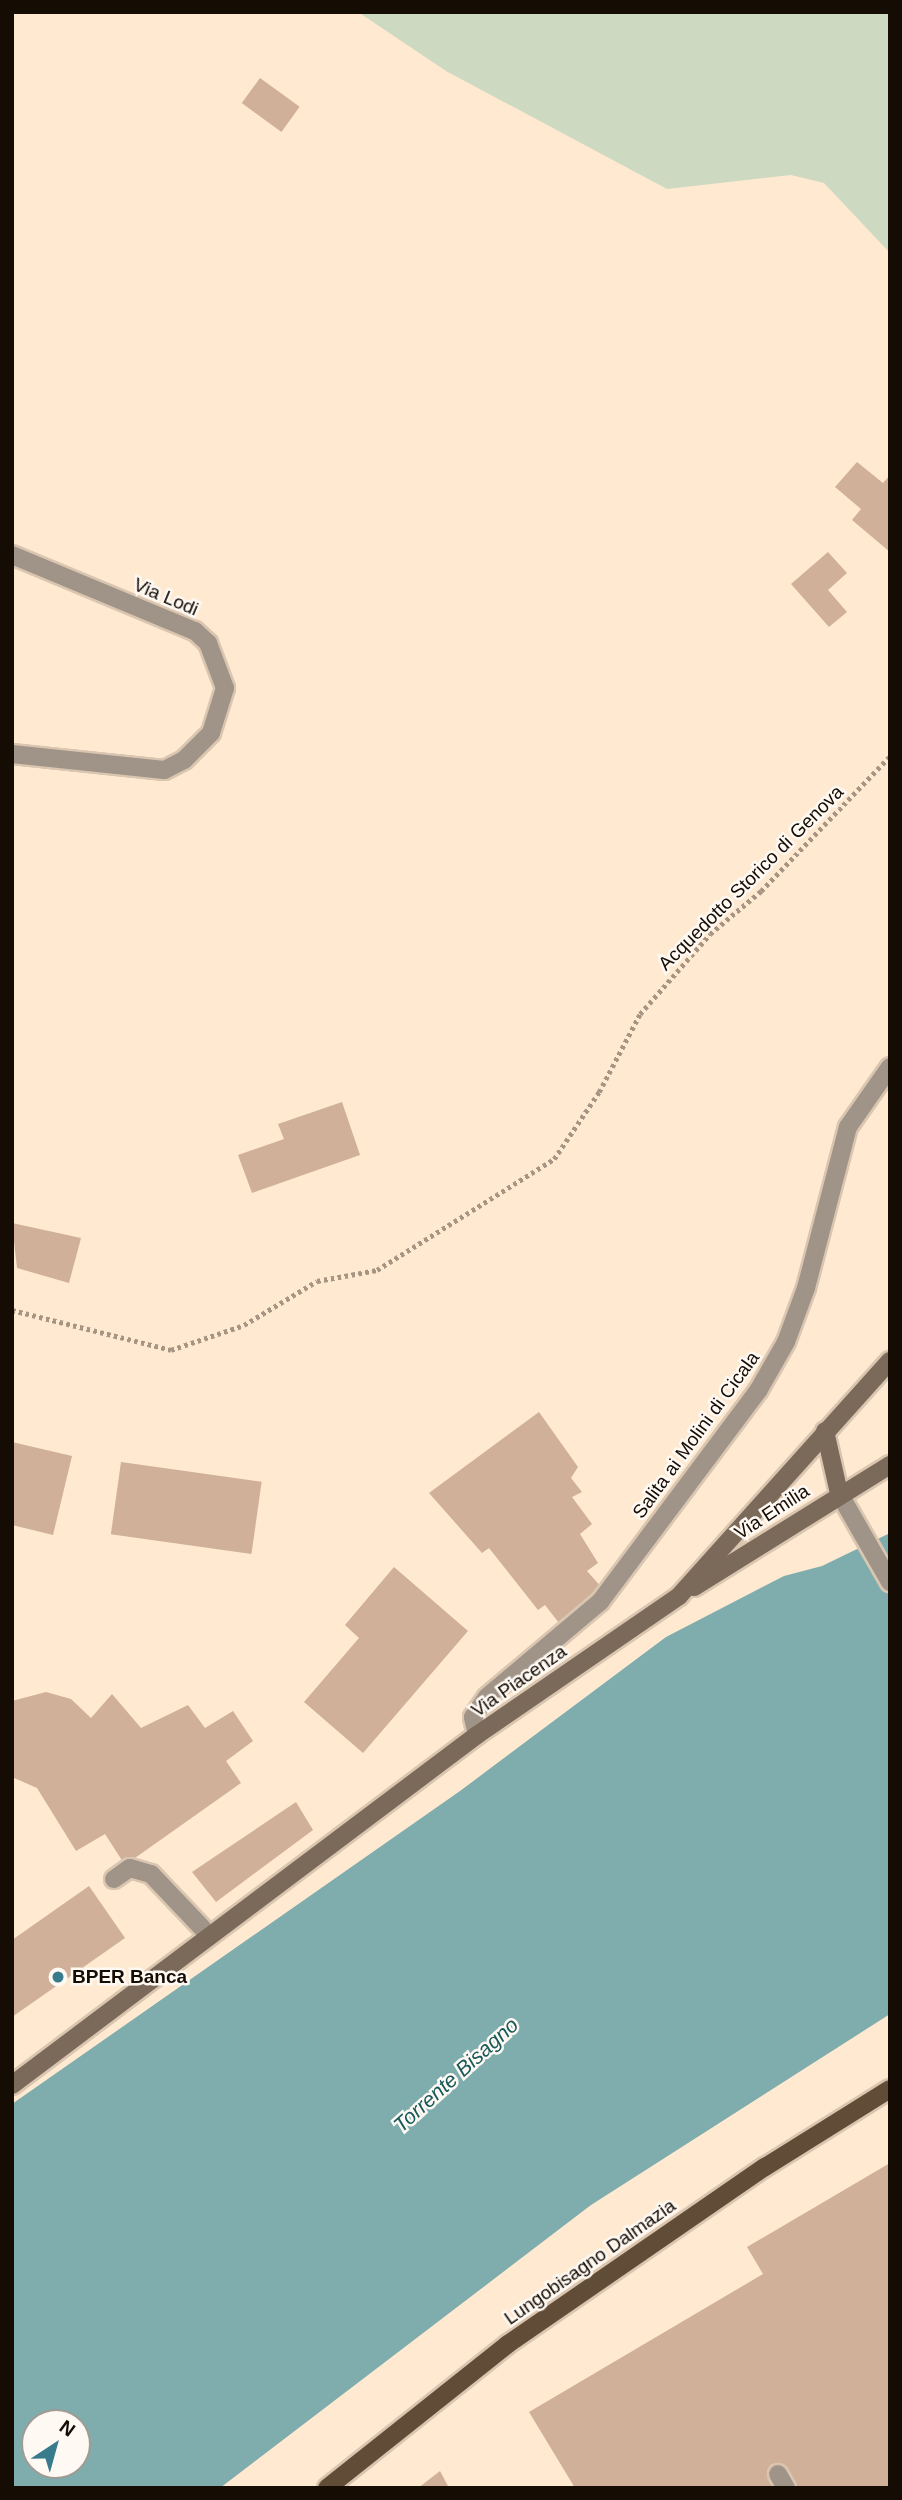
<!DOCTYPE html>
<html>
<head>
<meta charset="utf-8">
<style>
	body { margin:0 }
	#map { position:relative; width:902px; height:2500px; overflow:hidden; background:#ffe9d1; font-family:Helvetica,sans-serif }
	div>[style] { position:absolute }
	.green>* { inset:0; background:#cddac1 }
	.water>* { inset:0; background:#7fadad }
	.building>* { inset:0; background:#d0b098; transform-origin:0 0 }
	.path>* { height:4.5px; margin-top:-2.25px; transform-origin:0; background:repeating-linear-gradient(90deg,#a69583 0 3.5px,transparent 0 7px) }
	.roads { filter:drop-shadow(2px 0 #dac6b0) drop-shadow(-2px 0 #dac6b0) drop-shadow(0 2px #dac6b0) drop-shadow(0 -2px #dac6b0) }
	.service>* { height:18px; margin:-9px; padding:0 9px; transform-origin:9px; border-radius:9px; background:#a09488 }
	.minor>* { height:18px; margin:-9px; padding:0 9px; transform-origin:9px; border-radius:9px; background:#a09488 }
	.tertiary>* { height:18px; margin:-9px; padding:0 9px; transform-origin:9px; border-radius:9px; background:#a09488 }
	.secondary>* { height:18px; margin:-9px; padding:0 9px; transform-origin:9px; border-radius:9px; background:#7b6a59 }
	.primary>* { height:18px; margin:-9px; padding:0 9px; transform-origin:9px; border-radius:9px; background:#604c37 }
	.dots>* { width:19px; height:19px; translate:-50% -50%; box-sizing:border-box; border:4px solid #fef9f3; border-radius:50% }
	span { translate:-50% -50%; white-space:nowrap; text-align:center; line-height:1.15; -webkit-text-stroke:5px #fef9f3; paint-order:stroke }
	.street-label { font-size:19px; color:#150c04 }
	.poi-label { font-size:19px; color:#150c04; font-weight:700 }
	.left { translate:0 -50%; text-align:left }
	.water-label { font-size:21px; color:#185a5b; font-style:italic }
	.frame { position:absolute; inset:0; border:14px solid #150c04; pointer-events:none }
	.north { position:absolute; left:21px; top:2409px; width:70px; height:70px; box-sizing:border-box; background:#fef9f3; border:2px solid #a19a93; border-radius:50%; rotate:36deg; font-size:19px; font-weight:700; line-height:28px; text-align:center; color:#150c04 }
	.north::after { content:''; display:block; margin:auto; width:24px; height:32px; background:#387b8c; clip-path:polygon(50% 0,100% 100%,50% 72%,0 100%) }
</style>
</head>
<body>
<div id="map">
	<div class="green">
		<i style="clip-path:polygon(358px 12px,890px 12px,890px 253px,824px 183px,791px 175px,667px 189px,446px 71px)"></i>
	</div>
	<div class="water">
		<i style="clip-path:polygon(evenodd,890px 1533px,890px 2014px,591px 2205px,220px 2488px,12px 2488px,12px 2104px,460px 1791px,666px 1637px,784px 1576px,822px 1566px,890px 1533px,35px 2423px,77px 2423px,77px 2465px,35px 2465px,35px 2423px)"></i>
	</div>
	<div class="building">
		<i style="left:260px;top:78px;width:49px;height:31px;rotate:36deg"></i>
		<i style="clip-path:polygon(857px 462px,883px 483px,890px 475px,890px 552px,852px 520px,861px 509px,835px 487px)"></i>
		<i style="clip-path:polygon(828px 552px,847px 573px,828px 590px,847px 612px,829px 627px,791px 584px)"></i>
		<i style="clip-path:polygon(342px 1102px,360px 1155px,252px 1193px,238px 1155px,284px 1139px,278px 1124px)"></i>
		<i style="clip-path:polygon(12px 1223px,81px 1238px,69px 1283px,17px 1268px)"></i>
		<i style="clip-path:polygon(539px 1412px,578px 1467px,571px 1478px,582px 1492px,572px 1497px,592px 1524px,580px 1534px,598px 1563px,587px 1571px,604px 1590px,559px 1623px,545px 1605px,538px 1610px,489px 1548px,482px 1553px,429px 1493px)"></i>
		<i style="clip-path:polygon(12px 1442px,72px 1456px,53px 1535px,12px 1525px)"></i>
		<i style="left:121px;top:1462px;width:142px;height:73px;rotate:8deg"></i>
		<i style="clip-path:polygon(394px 1567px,468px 1631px,363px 1753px,304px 1702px,359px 1638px,345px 1625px)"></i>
		<i style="clip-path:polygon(46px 1692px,71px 1699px,91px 1718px,112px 1694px,141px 1728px,188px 1705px,205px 1728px,233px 1711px,253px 1741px,226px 1761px,241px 1783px,125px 1865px,105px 1834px,76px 1851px,37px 1788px,12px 1777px,12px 1701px)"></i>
		<i style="clip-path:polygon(296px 1802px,313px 1830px,216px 1902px,192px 1872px)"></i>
		<i style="clip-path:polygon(89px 1886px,125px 1938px,12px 2017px,12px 1940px)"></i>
		<i style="clip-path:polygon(890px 2163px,890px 2488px,575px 2488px,529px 2412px,763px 2274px,747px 2247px)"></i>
		<i style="clip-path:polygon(440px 2471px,449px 2488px,418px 2488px)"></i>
	</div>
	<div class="path">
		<i style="left:12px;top:1310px;width:164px;rotate:14.1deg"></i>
		<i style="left:171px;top:1350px;width:77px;rotate:-18.9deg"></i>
		<i style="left:244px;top:1325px;width:85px;rotate:-31.1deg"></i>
		<i style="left:317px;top:1281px;width:61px;rotate:-10.4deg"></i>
		<i style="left:377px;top:1270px;width:209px;rotate:-32.1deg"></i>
		<i style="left:554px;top:1159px;width:81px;rotate:-56.1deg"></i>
		<i style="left:599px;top:1092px;width:88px;rotate:-62.3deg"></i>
		<i style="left:640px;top:1014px;width:106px;rotate:-48.8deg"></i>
		<i style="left:710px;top:934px;width:67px;rotate:-40.1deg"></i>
		<i style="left:761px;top:891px;width:187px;rotate:-46.3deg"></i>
	</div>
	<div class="roads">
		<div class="service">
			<i style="left:778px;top:2474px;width:16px;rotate:60deg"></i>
		</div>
		<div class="minor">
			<i style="left:12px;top:555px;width:198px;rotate:22.6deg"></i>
			<i style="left:195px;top:631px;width:18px;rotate:43deg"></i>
			<i style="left:208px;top:643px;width:48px;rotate:69.3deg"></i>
			<i style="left:225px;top:688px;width:47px;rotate:107.3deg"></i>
			<i style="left:211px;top:733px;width:38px;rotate:135deg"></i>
			<i style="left:184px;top:760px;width:22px;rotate:153deg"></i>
			<i style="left:164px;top:770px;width:153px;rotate:-174deg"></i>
			<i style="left:477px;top:1735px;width:18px;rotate:-103deg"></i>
			<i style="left:473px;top:1717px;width:24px;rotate:-55deg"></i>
			<i style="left:487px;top:1697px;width:148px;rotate:-40.1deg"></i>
			<i style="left:600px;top:1602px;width:264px;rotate:-53.2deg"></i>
			<i style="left:758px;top:1391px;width:56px;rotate:-60.3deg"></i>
			<i style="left:786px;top:1342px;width:58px;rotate:-69.7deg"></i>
			<i style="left:806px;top:1288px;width:166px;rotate:-75.4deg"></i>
			<i style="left:848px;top:1127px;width:73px;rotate:-55deg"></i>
			<i style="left:114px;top:1879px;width:19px;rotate:-35deg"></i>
			<i style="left:130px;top:1868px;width:22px;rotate:16deg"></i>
			<i style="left:151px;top:1874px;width:83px;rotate:46.5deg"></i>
		</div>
		<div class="tertiary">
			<i style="left:839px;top:1493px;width:103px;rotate:60.2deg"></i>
		</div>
		<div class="secondary">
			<i style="left:825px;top:1431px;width:64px;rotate:77.3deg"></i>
			<i style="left:694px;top:1587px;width:231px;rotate:-31.9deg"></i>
			<i style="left:12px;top:2085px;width:582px;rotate:-36.97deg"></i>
			<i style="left:477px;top:1735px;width:245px;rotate:-34.5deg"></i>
			<i style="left:679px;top:1596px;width:316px;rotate:-48.1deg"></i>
		</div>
		<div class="primary">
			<i style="left:327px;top:2488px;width:231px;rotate:-38.5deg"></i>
			<i style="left:508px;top:2344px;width:312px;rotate:-34.6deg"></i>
			<i style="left:765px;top:2167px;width:147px;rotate:-32deg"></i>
		</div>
	</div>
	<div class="dots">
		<i style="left:58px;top:1977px;background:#387b8c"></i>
	</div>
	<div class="street-label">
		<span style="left:166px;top:597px;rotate:23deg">Via Lodi</span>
		<span style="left:751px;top:878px;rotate:-45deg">Acquedotto Storico di Genova</span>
		<span style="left:696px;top:1435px;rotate:-54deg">Salita ai Molini di Cicala</span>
		<span style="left:772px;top:1512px;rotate:-33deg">Via Emilia</span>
		<span style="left:519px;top:1681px;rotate:-35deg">Via Piacenza</span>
		<span style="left:590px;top:2262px;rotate:-35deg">Lungobisagno Dalmazia</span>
	</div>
	<div class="poi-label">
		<span class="left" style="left:72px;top:1977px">BPER Banca</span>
	</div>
	<div class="water-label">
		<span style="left:456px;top:2075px;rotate:-42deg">Torrente Bisagno</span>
	</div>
	<div class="frame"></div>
	<div class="north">N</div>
</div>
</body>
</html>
